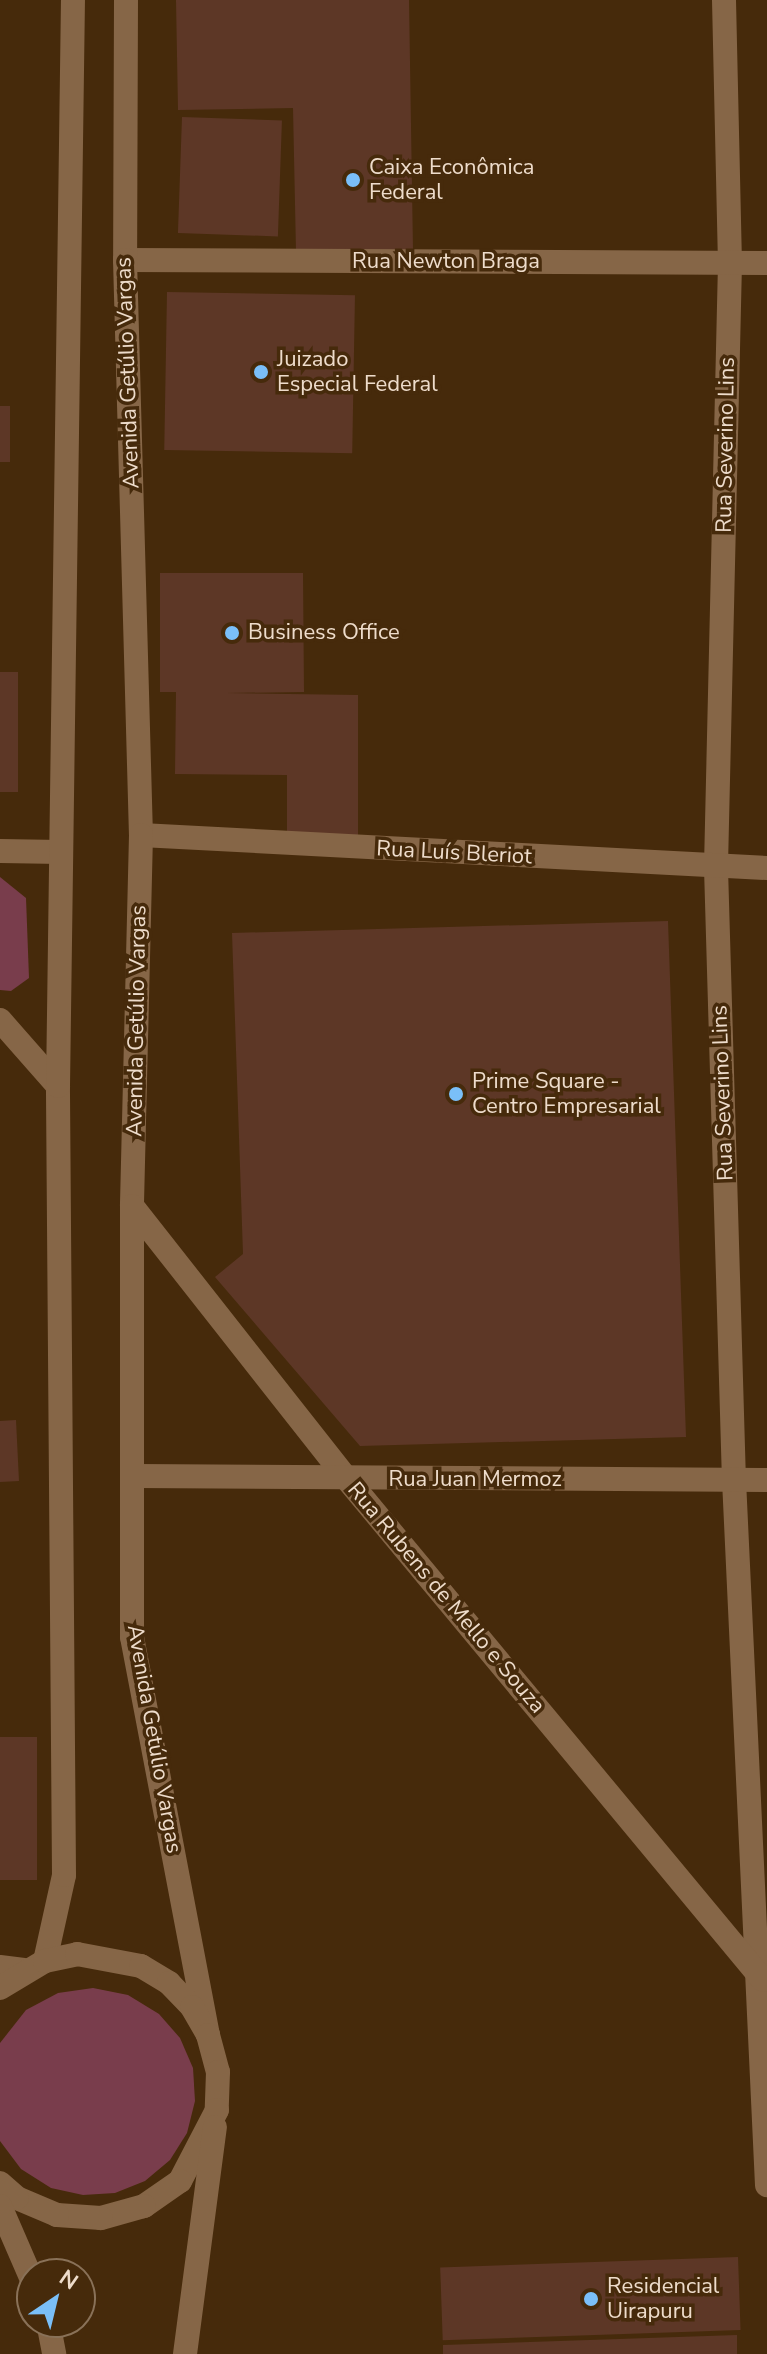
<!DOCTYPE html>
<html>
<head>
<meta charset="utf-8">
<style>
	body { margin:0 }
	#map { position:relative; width:767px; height:2354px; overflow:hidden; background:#462a0b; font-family:"Nunito Sans",sans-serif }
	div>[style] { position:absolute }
	.green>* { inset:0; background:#793d4c }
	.building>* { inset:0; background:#5d3726; transform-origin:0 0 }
	.minor>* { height:24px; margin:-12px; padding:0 12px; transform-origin:12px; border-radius:12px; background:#866647 }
	.tertiary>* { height:24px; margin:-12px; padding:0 12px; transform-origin:12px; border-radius:12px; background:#866647 }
	.secondary>* { height:24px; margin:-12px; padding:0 12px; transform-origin:12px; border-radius:12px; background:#866647 }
	.dots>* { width:22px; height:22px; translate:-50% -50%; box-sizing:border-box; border:4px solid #462a0b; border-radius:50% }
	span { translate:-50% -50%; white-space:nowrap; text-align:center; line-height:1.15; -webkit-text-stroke:7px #462a0b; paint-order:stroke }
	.poi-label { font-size:22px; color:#eedccb }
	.left { translate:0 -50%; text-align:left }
	.street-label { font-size:22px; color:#eedccb }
	.north { position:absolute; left:16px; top:2258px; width:80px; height:80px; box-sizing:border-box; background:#462a0b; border:2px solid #897158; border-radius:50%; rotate:35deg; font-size:22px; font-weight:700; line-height:32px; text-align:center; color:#eedccb }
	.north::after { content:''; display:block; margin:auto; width:28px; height:36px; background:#7abff8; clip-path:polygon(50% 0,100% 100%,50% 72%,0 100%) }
</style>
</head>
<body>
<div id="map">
	<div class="green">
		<i style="clip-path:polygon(0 877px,26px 898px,29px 978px,11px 991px,0 990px)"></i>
		<i style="clip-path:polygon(93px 1988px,128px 1995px,159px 2014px,180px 2038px,193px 2068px,195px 2101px,187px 2133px,170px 2160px,145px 2181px,115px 2193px,83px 2195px,51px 2188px,21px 2169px,0 2141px,0 2043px,26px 2010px,58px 1993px)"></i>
	</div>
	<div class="building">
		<i style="clip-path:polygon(176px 0,409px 0,413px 250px,296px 252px,293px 108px,178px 110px)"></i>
		<i style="left:182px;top:117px;width:100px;height:116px;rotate:2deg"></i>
		<i style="left:167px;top:292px;width:188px;height:158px;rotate:1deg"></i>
		<i style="left:0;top:406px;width:10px;height:56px"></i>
		<i style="clip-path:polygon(160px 573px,303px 573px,304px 692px,226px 693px,358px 695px,358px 838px,287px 837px,287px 775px,175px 774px,176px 692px,160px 692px)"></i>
		<i style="left:0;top:672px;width:18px;height:120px"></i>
		<i style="clip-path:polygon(668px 921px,686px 1437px,360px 1446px,215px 1277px,243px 1254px,232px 933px)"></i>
		<i style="clip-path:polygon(16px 1420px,19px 1481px,0 1482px,0 1421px)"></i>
		<i style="left:0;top:1737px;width:37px;height:143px"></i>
		<i style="left:738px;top:2257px;width:73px;height:298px;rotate:88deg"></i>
		<i style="clip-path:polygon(737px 2335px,737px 2354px,443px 2354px,443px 2345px)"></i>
	</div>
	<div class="minor">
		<i style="left:724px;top:0;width:263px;rotate:88.7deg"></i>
		<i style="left:730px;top:263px;width:605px;rotate:91.33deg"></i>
		<i style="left:716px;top:868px;width:612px;rotate:88.32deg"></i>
		<i style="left:734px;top:1480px;width:706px;rotate:87.32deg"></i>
		<i style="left:125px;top:260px;width:642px;rotate:0.27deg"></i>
		<i style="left:141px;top:835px;width:627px;rotate:3.02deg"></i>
		<i style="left:0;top:851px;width:61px;rotate:0.9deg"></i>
		<i style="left:0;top:1020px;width:88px;rotate:48.7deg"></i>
		<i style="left:132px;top:1206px;width:347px;rotate:51.8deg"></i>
		<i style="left:347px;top:1479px;width:651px;rotate:50.3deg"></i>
		<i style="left:136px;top:1476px;width:631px;rotate:0.36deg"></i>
	</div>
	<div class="tertiary">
		<i style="left:0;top:1967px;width:24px;rotate:7deg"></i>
	</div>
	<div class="secondary">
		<i style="left:126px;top:0;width:260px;rotate:90.2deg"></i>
		<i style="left:125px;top:260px;width:575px;rotate:88.41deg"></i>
		<i style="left:141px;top:835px;width:371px;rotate:91.4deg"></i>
		<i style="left:132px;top:1206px;width:431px;rotate:90deg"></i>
		<i style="left:132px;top:1637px;width:405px;rotate:79.2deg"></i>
		<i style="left:45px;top:1961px;width:88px;rotate:-77.5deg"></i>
		<i style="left:64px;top:1875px;width:789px;rotate:-90.44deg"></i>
		<i style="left:58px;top:1086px;width:1086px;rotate:-89.21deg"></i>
		<i style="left:0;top:1988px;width:52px;rotate:-31deg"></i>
		<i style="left:45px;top:1961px;width:33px;rotate:-12deg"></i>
		<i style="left:77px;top:1954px;width:65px;rotate:10.6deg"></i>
		<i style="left:141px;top:1966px;width:33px;rotate:31deg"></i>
		<i style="left:169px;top:1983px;width:33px;rotate:46deg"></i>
		<i style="left:192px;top:2007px;width:32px;rotate:60deg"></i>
		<i style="left:208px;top:2035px;width:38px;rotate:75deg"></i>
		<i style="left:218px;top:2072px;width:38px;rotate:92deg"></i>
		<i style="left:217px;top:2110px;width:80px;rotate:117.5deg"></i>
		<i style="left:180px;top:2181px;width:44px;rotate:145.2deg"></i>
		<i style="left:144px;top:2206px;width:45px;rotate:164.4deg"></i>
		<i style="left:101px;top:2218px;width:44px;rotate:-176.1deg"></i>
		<i style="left:57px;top:2215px;width:43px;rotate:-157deg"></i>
		<i style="left:17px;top:2198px;width:23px;rotate:-139deg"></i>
		<i style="left:0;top:2206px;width:81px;rotate:66.6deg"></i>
		<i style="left:48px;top:2322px;width:33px;rotate:79deg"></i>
		<i style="left:185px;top:2354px;width:229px;rotate:-82.5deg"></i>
	</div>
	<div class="dots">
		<i style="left:353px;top:180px;background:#7abff8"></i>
		<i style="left:261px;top:372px;background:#7abff8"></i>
		<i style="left:232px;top:633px;background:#7abff8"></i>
		<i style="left:456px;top:1094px;background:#7abff8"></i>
		<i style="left:591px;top:2299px;background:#7abff8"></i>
	</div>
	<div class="poi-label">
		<span class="left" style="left:369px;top:180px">Caixa Econômica<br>Federal</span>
		<span class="left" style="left:277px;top:372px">Juizado<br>Especial Federal</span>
		<span class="left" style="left:248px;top:633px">Business Office</span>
		<span class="left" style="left:472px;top:1094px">Prime Square -<br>Centro Empresarial</span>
		<span class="left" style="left:607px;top:2299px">Residencial<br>Uirapuru</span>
	</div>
	<div class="street-label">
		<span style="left:446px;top:262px">Rua Newton Braga</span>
		<span style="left:128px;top:373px;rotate:-92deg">Avenida Getúlio Vargas</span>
		<span style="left:726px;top:445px;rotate:-89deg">Rua Severino Lins</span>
		<span style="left:454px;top:853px;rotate:3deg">Rua Luís Bleriot</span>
		<span style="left:137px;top:1021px;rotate:-89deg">Avenida Getúlio Vargas</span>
		<span style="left:723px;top:1093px;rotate:-92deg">Rua Severino Lins</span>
		<span style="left:475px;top:1480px">Rua Juan Mermoz</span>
		<span style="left:446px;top:1598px;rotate:50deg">Rua Rubens de Mello e Souza</span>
		<span style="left:154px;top:1739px;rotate:80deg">Avenida Getúlio Vargas</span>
	</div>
	<div class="north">N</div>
</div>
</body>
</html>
